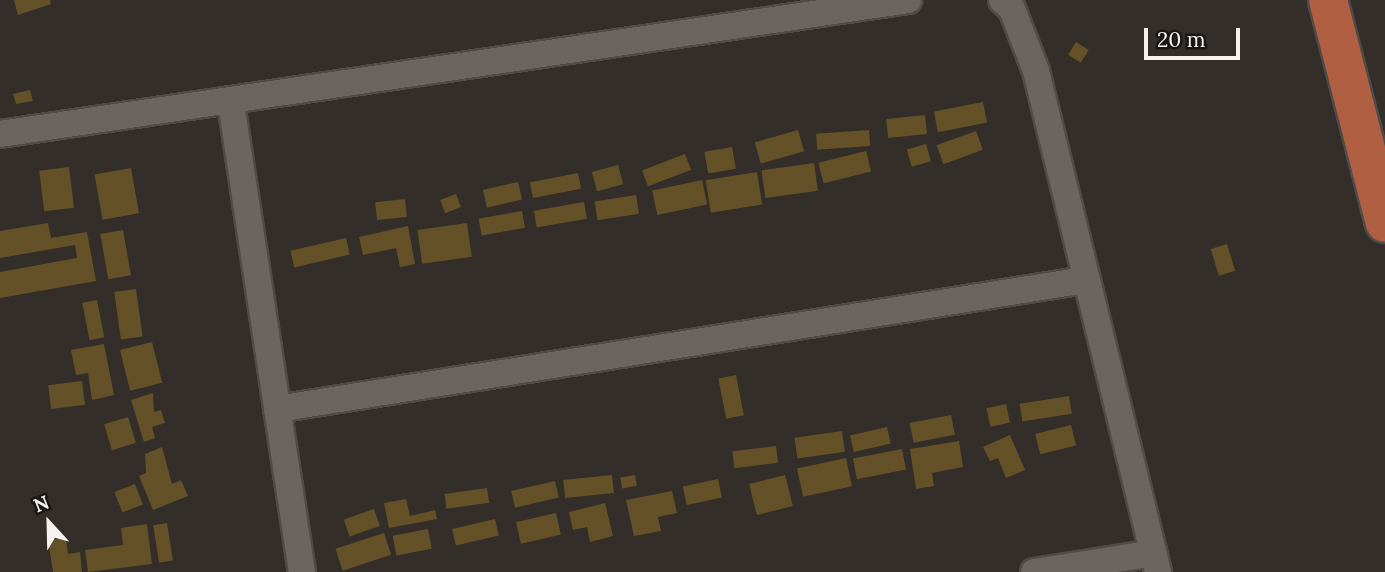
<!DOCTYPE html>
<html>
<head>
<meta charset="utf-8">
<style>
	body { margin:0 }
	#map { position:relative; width:1385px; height:572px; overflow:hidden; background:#332e29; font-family:Lora,serif }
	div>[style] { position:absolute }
	.building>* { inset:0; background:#655127; transform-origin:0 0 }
	.roads { filter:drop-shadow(2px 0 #504b47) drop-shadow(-2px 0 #504b47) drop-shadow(0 2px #504b47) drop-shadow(0 -2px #504b47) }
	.minor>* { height:26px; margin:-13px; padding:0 13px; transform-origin:13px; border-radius:13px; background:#6b6560 }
	.primary>* { height:38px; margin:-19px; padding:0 19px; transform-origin:19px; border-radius:19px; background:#b05f42 }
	span { translate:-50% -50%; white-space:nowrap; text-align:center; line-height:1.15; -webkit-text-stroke:6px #191715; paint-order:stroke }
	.north { position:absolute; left:14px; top:488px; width:70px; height:70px; -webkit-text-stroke:5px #191715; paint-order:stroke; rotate:338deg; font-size:19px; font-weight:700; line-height:28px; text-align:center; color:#f6f2ef }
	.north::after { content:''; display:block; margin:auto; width:24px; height:32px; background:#f6f2ef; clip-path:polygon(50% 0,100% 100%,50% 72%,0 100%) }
	.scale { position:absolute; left:1144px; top:28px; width:96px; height:32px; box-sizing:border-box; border:4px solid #f6f2ef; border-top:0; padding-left:9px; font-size:21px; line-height:24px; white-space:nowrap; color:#f6f2ef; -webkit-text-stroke:5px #191715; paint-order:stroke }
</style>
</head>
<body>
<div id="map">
	<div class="building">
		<i style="clip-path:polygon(14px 0,50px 0,51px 4px,18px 15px)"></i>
		<i style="left:1076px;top:42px;width:15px;height:15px;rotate:32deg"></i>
		<i style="clip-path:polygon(30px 90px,33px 101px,16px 104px,13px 94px)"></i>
		<i style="left:983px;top:102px;width:21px;height:50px;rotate:79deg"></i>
		<i style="left:925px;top:115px;width:19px;height:39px;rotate:84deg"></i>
		<i style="left:798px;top:130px;width:22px;height:45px;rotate:74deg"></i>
		<i style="left:869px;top:130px;width:16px;height:53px;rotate:86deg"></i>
		<i style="left:976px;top:131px;width:20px;height:42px;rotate:70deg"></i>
		<i style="left:926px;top:144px;width:18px;height:20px;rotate:74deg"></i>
		<i style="left:732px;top:147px;width:22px;height:28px;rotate:80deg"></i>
		<i style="left:866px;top:151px;width:21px;height:49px;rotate:76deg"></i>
		<i style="left:685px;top:154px;width:17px;height:46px;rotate:69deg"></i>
		<i style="left:814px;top:163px;width:28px;height:53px;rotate:82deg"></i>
		<i style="left:618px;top:165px;width:20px;height:27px;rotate:75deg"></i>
		<i style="left:69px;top:167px;width:41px;height:30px;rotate:83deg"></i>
		<i style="left:131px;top:168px;width:46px;height:37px;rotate:80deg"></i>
		<i style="left:757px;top:172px;width:33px;height:52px;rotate:81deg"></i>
		<i style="left:578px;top:173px;width:16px;height:49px;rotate:79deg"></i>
		<i style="left:702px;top:180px;width:25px;height:51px;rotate:78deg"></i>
		<i style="left:518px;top:182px;width:18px;height:36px;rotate:77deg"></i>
		<i style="left:456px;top:194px;width:14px;height:17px;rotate:69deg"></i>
		<i style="left:636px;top:195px;width:19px;height:42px;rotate:81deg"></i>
		<i style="left:405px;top:199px;width:18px;height:30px;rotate:84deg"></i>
		<i style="left:584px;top:202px;width:17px;height:51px;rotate:80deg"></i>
		<i style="left:522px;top:211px;width:17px;height:44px;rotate:80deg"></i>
		<i style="clip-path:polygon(48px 223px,51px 238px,87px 232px,96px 281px,0 298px,0 272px,77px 258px,75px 245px,0 258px,0 231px)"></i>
		<i style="left:467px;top:223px;width:34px;height:50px;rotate:82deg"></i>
		<i style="clip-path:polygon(408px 226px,415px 264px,400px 267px,396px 248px,363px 255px,359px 237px)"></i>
		<i style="left:123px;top:230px;width:46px;height:23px;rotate:80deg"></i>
		<i style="left:346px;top:238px;width:17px;height:57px;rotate:77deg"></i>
		<i style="left:1227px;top:244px;width:28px;height:17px;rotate:73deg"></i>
		<i style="left:136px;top:289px;width:48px;height:22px;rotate:82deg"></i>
		<i style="left:97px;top:300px;width:38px;height:15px;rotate:79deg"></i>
		<i style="left:152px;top:342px;width:42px;height:33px;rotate:76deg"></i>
		<i style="clip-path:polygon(104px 344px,114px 395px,92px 400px,88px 373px,76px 375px,71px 350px)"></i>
		<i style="left:736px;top:375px;width:41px;height:18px;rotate:79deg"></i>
		<i style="left:82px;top:381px;width:24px;height:34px;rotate:83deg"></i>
		<i style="clip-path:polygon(153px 393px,154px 412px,161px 410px,165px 423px,152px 427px,155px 438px,144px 442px,131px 400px)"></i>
		<i style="left:1069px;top:396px;width:18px;height:50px;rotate:81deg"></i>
		<i style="left:1006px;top:404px;width:19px;height:20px;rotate:78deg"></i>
		<i style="left:951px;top:415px;width:20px;height:42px;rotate:79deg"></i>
		<i style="left:128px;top:417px;width:27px;height:25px;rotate:73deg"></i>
		<i style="left:1071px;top:425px;width:21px;height:37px;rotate:76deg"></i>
		<i style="left:887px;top:427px;width:17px;height:38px;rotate:77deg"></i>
		<i style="left:842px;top:431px;width:21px;height:48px;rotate:82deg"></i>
		<i style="clip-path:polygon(1010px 435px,1025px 470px,1006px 478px,998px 458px,990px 461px,983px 447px)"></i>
		<i style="clip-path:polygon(959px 441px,963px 467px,932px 473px,934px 486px,916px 489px,910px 449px)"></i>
		<i style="left:776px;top:446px;width:17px;height:44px;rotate:83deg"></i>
		<i style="clip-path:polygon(162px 447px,172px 484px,181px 480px,188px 496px,153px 510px,139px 476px,146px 473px,145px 454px)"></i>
		<i style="left:902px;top:449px;width:21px;height:50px;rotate:79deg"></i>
		<i style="left:846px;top:458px;width:29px;height:50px;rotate:78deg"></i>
		<i style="left:612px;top:475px;width:18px;height:49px;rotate:84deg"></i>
		<i style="left:635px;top:475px;width:11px;height:15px;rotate:80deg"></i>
		<i style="left:785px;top:475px;width:32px;height:37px;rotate:76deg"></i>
		<i style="left:718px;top:479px;width:19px;height:36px;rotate:78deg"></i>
		<i style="left:555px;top:481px;width:17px;height:45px;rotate:77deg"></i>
		<i style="left:135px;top:484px;width:22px;height:22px;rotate:69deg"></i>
		<i style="left:487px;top:488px;width:15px;height:43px;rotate:82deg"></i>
		<i style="clip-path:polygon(672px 491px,677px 513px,658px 517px,661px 531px,634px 536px,626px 500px)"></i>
		<i style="clip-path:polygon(406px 499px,410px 516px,435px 510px,437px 519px,389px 528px,384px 503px)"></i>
		<i style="clip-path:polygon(605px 503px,613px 536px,590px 542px,587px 527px,573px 530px,569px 512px)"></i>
		<i style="left:374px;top:509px;width:18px;height:32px;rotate:71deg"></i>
		<i style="left:556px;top:513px;width:22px;height:41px;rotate:77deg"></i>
		<i style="left:495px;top:519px;width:17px;height:44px;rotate:77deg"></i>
		<i style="left:167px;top:523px;width:38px;height:14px;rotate:81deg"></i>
		<i style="clip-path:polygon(147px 524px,152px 564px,88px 572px,85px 550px,123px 545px,121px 528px)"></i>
		<i style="left:428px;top:529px;width:20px;height:36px;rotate:79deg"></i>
		<i style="left:384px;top:533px;width:23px;height:51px;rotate:72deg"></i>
		<i style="clip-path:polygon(66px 538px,68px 554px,80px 552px,82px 572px,53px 572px,48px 540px)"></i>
	</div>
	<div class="roads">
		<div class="minor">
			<i style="left:1002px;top:0;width:13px;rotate:42deg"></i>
			<i style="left:1012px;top:9px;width:66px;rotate:68.8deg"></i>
			<i style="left:1036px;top:71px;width:516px;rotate:76.31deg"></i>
			<i style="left:231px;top:103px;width:474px;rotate:81.4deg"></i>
			<i style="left:0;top:134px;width:918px;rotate:-8.39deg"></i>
			<i style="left:277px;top:409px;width:818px;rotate:-9.07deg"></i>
			<i style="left:1034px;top:572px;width:121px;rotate:-9deg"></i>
		</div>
		<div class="primary">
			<i style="left:1328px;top:0;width:230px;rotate:75.7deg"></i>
		</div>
	</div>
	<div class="north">N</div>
	<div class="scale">20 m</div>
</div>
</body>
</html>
